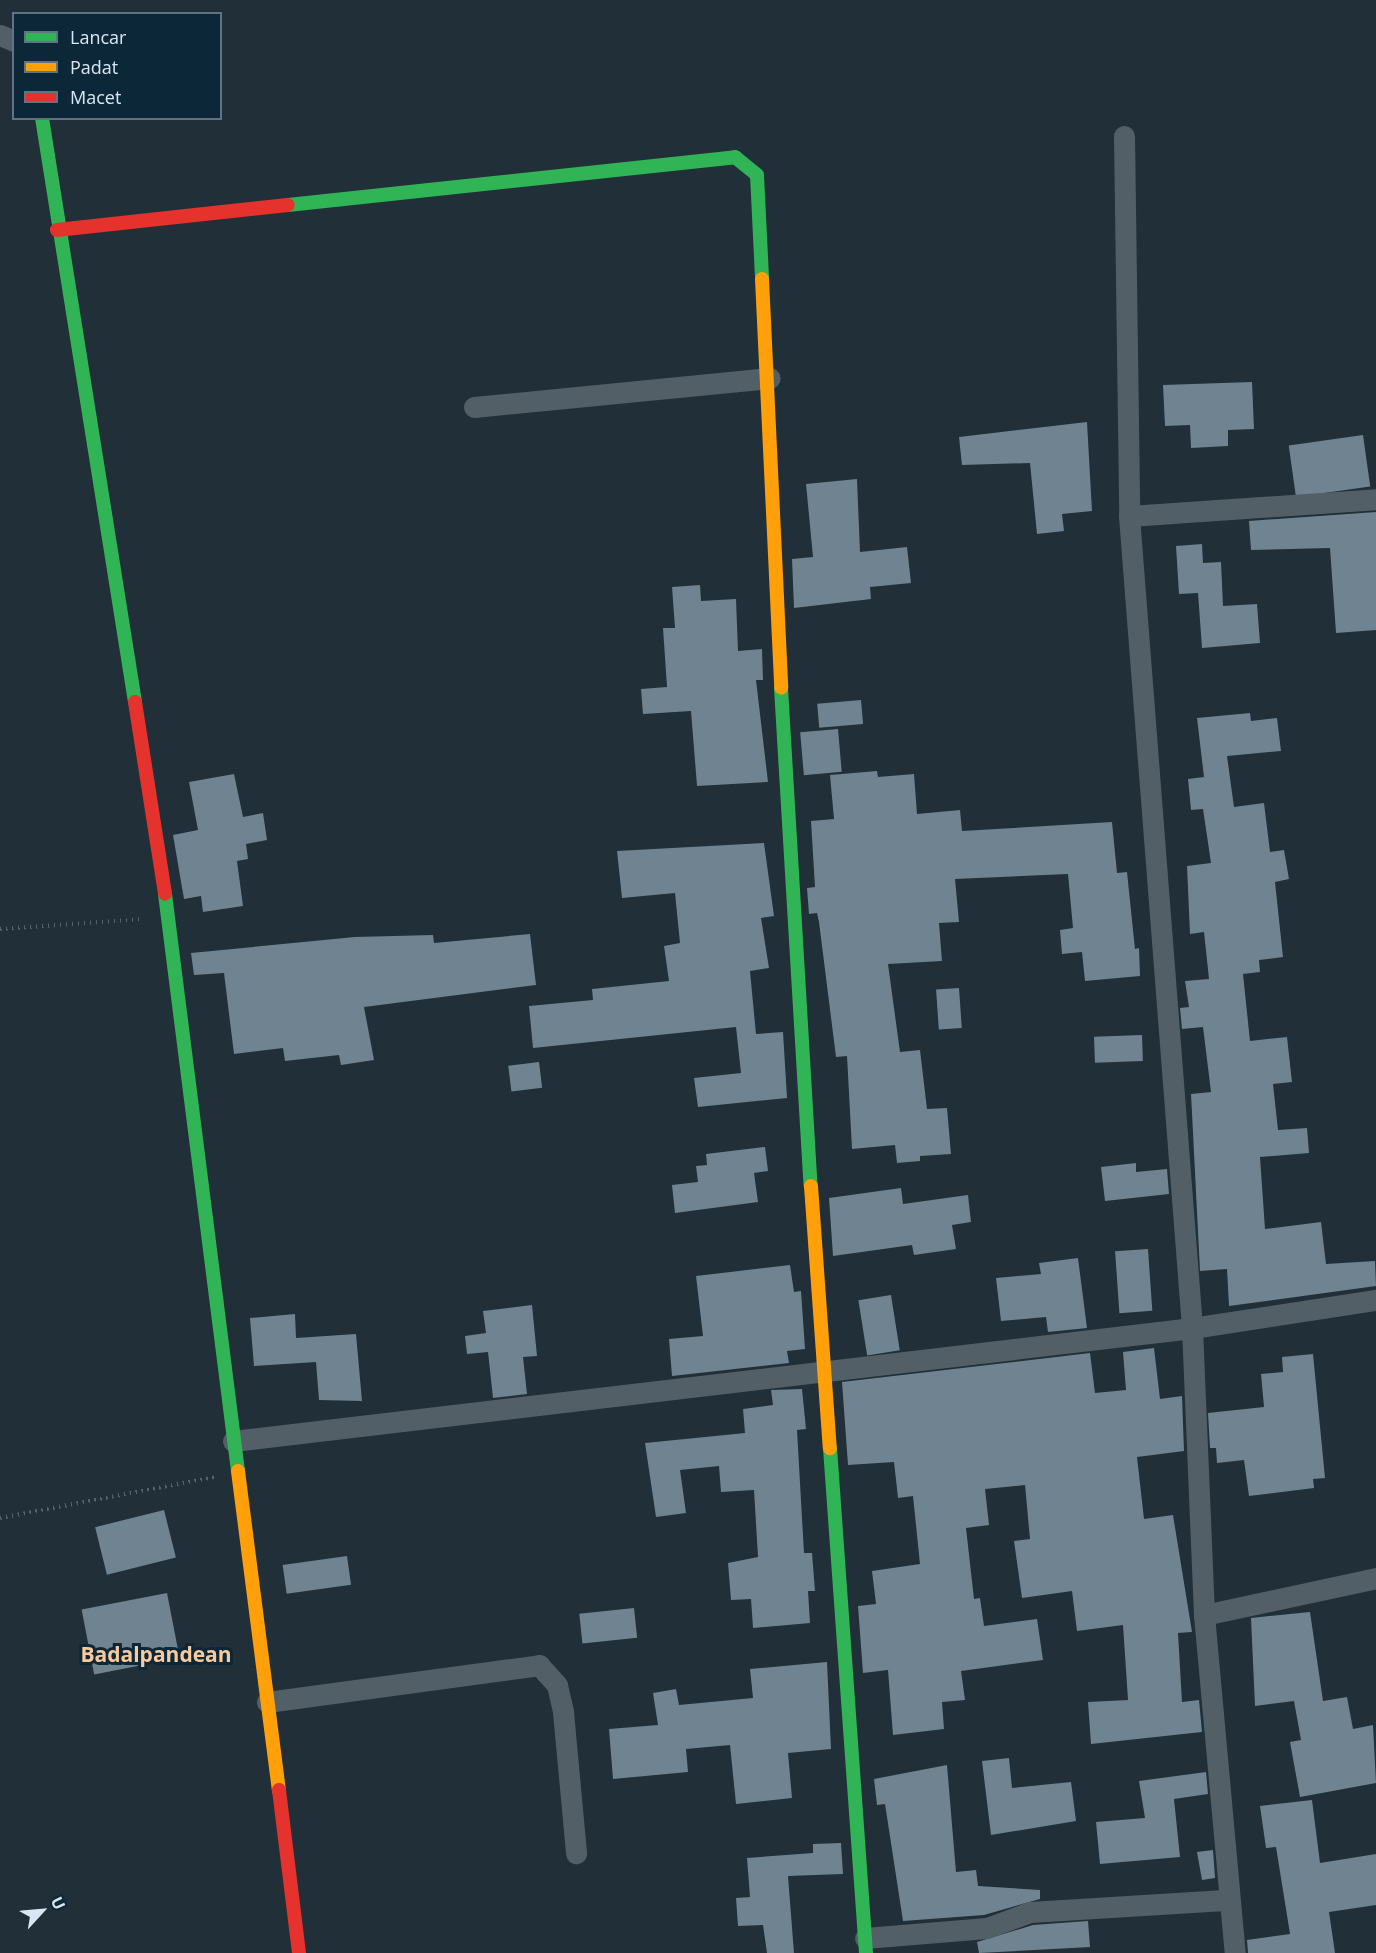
<!DOCTYPE html>
<html>
<head>
<meta charset="utf-8">
<style>
	body { margin:0 }
	#map { position:relative; width:1376px; height:1953px; overflow:hidden; background:#202f38; font-family:"Open Sans",sans-serif }
	div>[style] { position:absolute }
	.building>* { inset:0; background:#6f8390; transform-origin:0 0 }
	.path>* { height:4px; margin-top:-2px; transform-origin:0; background:repeating-linear-gradient(90deg,#576269 0 1.5px,transparent 0 6px) }
	.street>* { height:21px; margin:-10.5px; padding:0 10.5px; transform-origin:10.5px; border-radius:10.5px; background:#525f67 }
	.fast>* { height:14px; margin:-7px; padding:0 7px; transform-origin:7px; border-radius:7px; background:#30b455 }
	.slow>* { height:14px; margin:-7px; padding:0 7px; transform-origin:7px; border-radius:7px; background:#ff9f0a }
	.jam>* { height:14px; margin:-7px; padding:0 7px; transform-origin:7px; border-radius:7px; background:#e5322d }
	span { translate:-50% -50%; white-space:nowrap; text-align:center; line-height:1.15; -webkit-text-stroke:6px #0c2738; paint-order:stroke }
	.quarter-label { font-size:21px; color:#f9ca9c; font-weight:700 }
	.legend { position:absolute; left:12px; top:12px; width:210px; height:108px; box-sizing:border-box; background:#0c2738; border:2px solid #5e7483; margin:0; padding:8px 10px; list-style:none; font-size:18px; color:#d8e7f3 }
	.legend li { display:flex; align-items:center; gap:12px; height:30px }
	.legend b { width:30px; border:2px solid #5e7483 }
	.north { position:absolute; left:12px; top:1881px; width:60px; height:60px; -webkit-text-stroke:4px #0c2738; paint-order:stroke; rotate:64deg; font-size:16px; font-weight:700; line-height:24px; text-align:center; color:#d8e7f3 }
	.north::after { content:''; display:block; margin:auto; width:21px; height:27px; background:#d8e7f3; clip-path:polygon(50% 0,100% 100%,50% 72%,0 100%) }
</style>
</head>
<body>
<div id="map">
	<div class="building">
		<i style="clip-path:polygon(1252px 382px,1254px 429px,1228px 430px,1228px 446px,1191px 448px,1190px 425px,1165px 426px,1163px 385px)"></i>
		<i style="clip-path:polygon(1087px 422px,1092px 511px,1062px 514px,1064px 531px,1037px 534px,1030px 463px,962px 465px,959px 437px)"></i>
		<i style="left:1363px;top:435px;width:52px;height:75px;rotate:82deg"></i>
		<i style="clip-path:polygon(857px 479px,860px 552px,907px 547px,911px 583px,870px 587px,871px 599px,794px 608px,792px 559px,813px 557px,806px 484px)"></i>
		<i style="clip-path:polygon(1376px 512px,1376px 630px,1336px 633px,1330px 548px,1251px 550px,1249px 521px)"></i>
		<i style="clip-path:polygon(1202px 544px,1203px 563px,1221px 562px,1223px 606px,1257px 604px,1260px 643px,1202px 648px,1198px 593px,1179px 594px,1176px 546px)"></i>
		<i style="clip-path:polygon(700px 585px,701px 601px,736px 599px,738px 651px,762px 649px,763px 680px,756px 680px,768px 782px,697px 786px,691px 711px,643px 714px,641px 689px,667px 687px,663px 628px,675px 628px,672px 587px)"></i>
		<i style="left:861px;top:700px;width:24px;height:44px;rotate:85deg"></i>
		<i style="clip-path:polygon(1250px 713px,1251px 721px,1277px 718px,1281px 751px,1227px 756px,1234px 807px,1264px 803px,1270px 852px,1284px 850px,1289px 879px,1275px 882px,1283px 957px,1259px 960px,1260px 972px,1243px 974px,1250px 1041px,1287px 1037px,1292px 1082px,1273px 1084px,1278px 1130px,1307px 1128px,1309px 1153px,1260px 1157px,1265px 1229px,1321px 1222px,1326px 1264px,1375px 1261px,1376px 1286px,1229px 1306px,1227px 1269px,1200px 1271px,1191px 1094px,1211px 1092px,1203px 1027px,1182px 1029px,1180px 1008px,1189px 1007px,1185px 981px,1209px 979px,1204px 932px,1190px 934px,1187px 866px,1211px 863px,1203px 809px,1191px 810px,1188px 779px,1204px 777px,1197px 718px)"></i>
		<i style="left:838px;top:729px;width:43px;height:38px;rotate:85deg"></i>
		<i style="clip-path:polygon(877px 771px,878px 777px,914px 774px,917px 814px,960px 810px,962px 831px,1112px 822px,1117px 873px,1127px 872px,1135px 949px,1139px 948px,1140px 976px,1085px 981px,1082px 952px,1062px 954px,1060px 930px,1073px 928px,1068px 874px,955px 879px,959px 922px,939px 923px,942px 961px,888px 964px,900px 1052px,920px 1050px,927px 1109px,947px 1108px,951px 1154px,920px 1156px,920px 1161px,897px 1163px,895px 1145px,852px 1149px,847px 1056px,836px 1057px,819px 922px,817px 913px,809px 914px,807px 888px,815px 887px,811px 821px,834px 819px,830px 775px)"></i>
		<i style="clip-path:polygon(234px 774px,243px 817px,263px 813px,267px 840px,246px 844px,248px 859px,237px 861px,243px 906px,203px 912px,201px 896px,184px 899px,173px 835px,198px 830px,189px 782px)"></i>
		<i style="clip-path:polygon(764px 843px,774px 916px,761px 918px,769px 968px,750px 971px,756px 1034px,783px 1032px,787px 1098px,698px 1107px,694px 1078px,741px 1073px,736px 1027px,533px 1048px,529px 1006px,593px 1000px,592px 989px,669px 981px,664px 946px,680px 943px,675px 893px,622px 898px,617px 851px)"></i>
		<i style="clip-path:polygon(530px 934px,536px 985px,364px 1007px,374px 1060px,341px 1065px,339px 1055px,285px 1061px,283px 1048px,234px 1054px,224px 973px,194px 975px,191px 953px,355px 937px,433px 935px,434px 943px)"></i>
		<i style="left:959px;top:988px;width:40px;height:23px;rotate:86deg"></i>
		<i style="left:1142px;top:1035px;width:26px;height:48px;rotate:88deg"></i>
		<i style="left:539px;top:1062px;width:26px;height:31px;rotate:83deg"></i>
		<i style="clip-path:polygon(765px 1147px,768px 1171px,754px 1173px,758px 1202px,675px 1213px,672px 1185px,698px 1182px,696px 1166px,707px 1165px,706px 1154px)"></i>
		<i style="clip-path:polygon(1136px 1163px,1136px 1172px,1167px 1169px,1169px 1194px,1105px 1201px,1101px 1167px)"></i>
		<i style="clip-path:polygon(901px 1188px,903px 1204px,968px 1195px,971px 1222px,952px 1225px,956px 1249px,914px 1255px,912px 1245px,833px 1256px,829px 1198px)"></i>
		<i style="left:1148px;top:1249px;width:62px;height:33px;rotate:86deg"></i>
		<i style="clip-path:polygon(1078px 1258px,1087px 1328px,1048px 1332px,1046px 1317px,1001px 1321px,996px 1278px,1041px 1274px,1039px 1263px)"></i>
		<i style="clip-path:polygon(790px 1265px,794px 1292px,801px 1291px,805px 1349px,787px 1351px,789px 1363px,672px 1376px,669px 1339px,703px 1336px,696px 1276px)"></i>
		<i style="left:891px;top:1295px;width:56px;height:33px;rotate:81deg"></i>
		<i style="clip-path:polygon(532px 1305px,537px 1356px,523px 1357px,527px 1394px,493px 1398px,488px 1352px,467px 1354px,465px 1336px,486px 1333px,483px 1311px)"></i>
		<i style="clip-path:polygon(295px 1314px,296px 1338px,356px 1334px,362px 1401px,319px 1400px,316px 1362px,254px 1366px,250px 1318px)"></i>
		<i style="clip-path:polygon(1154px 1348px,1160px 1399px,1182px 1396px,1184px 1451px,1137px 1457px,1144px 1519px,1173px 1515px,1192px 1632px,1178px 1633px,1182px 1702px,1199px 1700px,1202px 1732px,1091px 1744px,1088px 1702px,1128px 1700px,1123px 1625px,1077px 1631px,1072px 1591px,1022px 1598px,1014px 1541px,1030px 1539px,1025px 1485px,985px 1489px,989px 1525px,966px 1528px,974px 1599px,980px 1598px,984px 1626px,1037px 1619px,1043px 1660px,961px 1671px,965px 1700px,942px 1702px,944px 1729px,893px 1735px,888px 1670px,863px 1673px,858px 1606px,876px 1604px,872px 1571px,920px 1564px,913px 1496px,898px 1498px,894px 1462px,848px 1465px,842px 1382px,1090px 1353px,1095px 1393px,1126px 1390px,1123px 1352px)"></i>
		<i style="clip-path:polygon(1313px 1354px,1325px 1478px,1313px 1479px,1314px 1488px,1249px 1496px,1244px 1460px,1217px 1463px,1216px 1448px,1210px 1448px,1208px 1413px,1264px 1407px,1261px 1374px,1283px 1372px,1282px 1357px)"></i>
		<i style="clip-path:polygon(802px 1389px,806px 1429px,797px 1430px,804px 1553px,812px 1553px,815px 1591px,808px 1591px,810px 1623px,753px 1628px,751px 1599px,731px 1600px,728px 1563px,758px 1557px,754px 1490px,721px 1492px,719px 1466px,680px 1470px,686px 1513px,656px 1517px,645px 1443px,745px 1433px,743px 1409px,773px 1405px,771px 1390px)"></i>
		<i style="left:164px;top:1510px;width:49px;height:71px;rotate:76deg"></i>
		<i style="left:347px;top:1556px;width:29px;height:65px;rotate:82deg"></i>
		<i style="left:167px;top:1593px;width:66px;height:87px;rotate:79deg"></i>
		<i style="left:634px;top:1608px;width:30px;height:55px;rotate:84deg"></i>
		<i style="clip-path:polygon(1310px 1612px,1323px 1701px,1347px 1697px,1353px 1729px,1373px 1725px,1376px 1783px,1300px 1797px,1290px 1742px,1301px 1740px,1294px 1701px,1255px 1706px,1251px 1618px)"></i>
		<i style="clip-path:polygon(827px 1662px,831px 1749px,788px 1753px,792px 1798px,736px 1804px,730px 1745px,686px 1749px,688px 1772px,613px 1779px,609px 1729px,658px 1725px,653px 1693px,676px 1689px,679px 1705px,753px 1698px,750px 1669px)"></i>
		<i style="clip-path:polygon(1009px 1758px,1012px 1788px,1071px 1782px,1076px 1821px,991px 1835px,982px 1761px)"></i>
		<i style="clip-path:polygon(947px 1765px,956px 1872px,976px 1870px,978px 1886px,1040px 1890px,1040px 1899px,984px 1915px,903px 1921px,885px 1804px,877px 1805px,874px 1779px)"></i>
		<i style="clip-path:polygon(1206px 1772px,1208px 1794px,1174px 1799px,1180px 1857px,1100px 1864px,1096px 1822px,1145px 1818px,1139px 1781px)"></i>
		<i style="clip-path:polygon(1312px 1800px,1320px 1863px,1376px 1854px,1376px 1905px,1329px 1912px,1335px 1953px,1248px 1953px,1247px 1940px,1290px 1934px,1276px 1847px,1266px 1848px,1260px 1806px)"></i>
		<i style="clip-path:polygon(841px 1843px,843px 1874px,788px 1876px,794px 1953px,767px 1953px,763px 1925px,738px 1926px,736px 1898px,750px 1897px,747px 1858px,813px 1853px,813px 1844px)"></i>
		<i style="clip-path:polygon(1213px 1850px,1215px 1878px,1202px 1880px,1197px 1852px)"></i>
		<i style="clip-path:polygon(1088px 1921px,1090px 1947px,979px 1953px,977px 1942px,1033px 1925px)"></i>
	</div>
	<div class="path">
		<i style="left:0;top:929px;width:143px;rotate:-4deg"></i>
		<i style="left:0;top:1518px;width:218px;rotate:-10.8deg"></i>
	</div>
	<div class="street">
		<i style="left:0;top:35px;width:15px;rotate:23deg"></i>
		<i style="left:1124px;top:136px;width:380px;rotate:89.2deg"></i>
		<i style="left:1129px;top:516px;width:814px;rotate:85.56deg"></i>
		<i style="left:1192px;top:1328px;width:287px;rotate:87.6deg"></i>
		<i style="left:1204px;top:1615px;width:339px;rotate:84.8deg"></i>
		<i style="left:474px;top:407px;width:297px;rotate:-5.6deg"></i>
		<i style="left:1129px;top:516px;width:248px;rotate:-3.9deg"></i>
		<i style="left:233px;top:1441px;width:966px;rotate:-6.72deg"></i>
		<i style="left:1192px;top:1328px;width:186px;rotate:-8.7deg"></i>
		<i style="left:1204px;top:1615px;width:176px;rotate:-12.1deg"></i>
		<i style="left:267px;top:1702px;width:275px;rotate:-7.7deg"></i>
		<i style="left:539px;top:1665px;width:27px;rotate:48deg"></i>
		<i style="left:557px;top:1685px;width:28px;rotate:77deg"></i>
		<i style="left:563px;top:1712px;width:142px;rotate:84.7deg"></i>
		<i style="left:865px;top:1938px;width:122px;rotate:-4.7deg"></i>
		<i style="left:987px;top:1928px;width:46px;rotate:-20.4deg"></i>
		<i style="left:1030px;top:1912px;width:199px;rotate:-3.5deg"></i>
	</div>
	<div class="fast">
		<i style="left:42px;top:118px;width:591px;rotate:80.95deg"></i>
		<i style="left:288px;top:205px;width:450px;rotate:-6.1deg"></i>
		<i style="left:735px;top:157px;width:28px;rotate:39deg"></i>
		<i style="left:757px;top:175px;width:104px;rotate:87.2deg"></i>
		<i style="left:781px;top:688px;width:499px;rotate:86.6deg"></i>
		<i style="left:165px;top:894px;width:582px;rotate:82.79deg"></i>
		<i style="left:830px;top:1448px;width:506px;rotate:85.92deg"></i>
	</div>
	<div class="slow">
		<i style="left:762px;top:279px;width:409px;rotate:87.3deg"></i>
		<i style="left:811px;top:1186px;width:263px;rotate:85.9deg"></i>
		<i style="left:238px;top:1471px;width:322px;rotate:82.7deg"></i>
	</div>
	<div class="jam">
		<i style="left:57px;top:230px;width:232px;rotate:-6.2deg"></i>
		<i style="left:135px;top:702px;width:194px;rotate:81.1deg"></i>
		<i style="left:279px;top:1790px;width:164px;rotate:83deg"></i>
	</div>
	<div class="quarter-label">
		<span style="left:156px;top:1654px">Badalpandean</span>
	</div>
	<ul class="legend">
	<li><b style="height:8px;background:#30b455"></b>Lancar</li>
	<li><b style="height:8px;background:#ff9f0a"></b>Padat</li>
	<li><b style="height:8px;background:#e5322d"></b>Macet</li>
	</ul>
	<div class="north">U</div>
</div>
</body>
</html>
